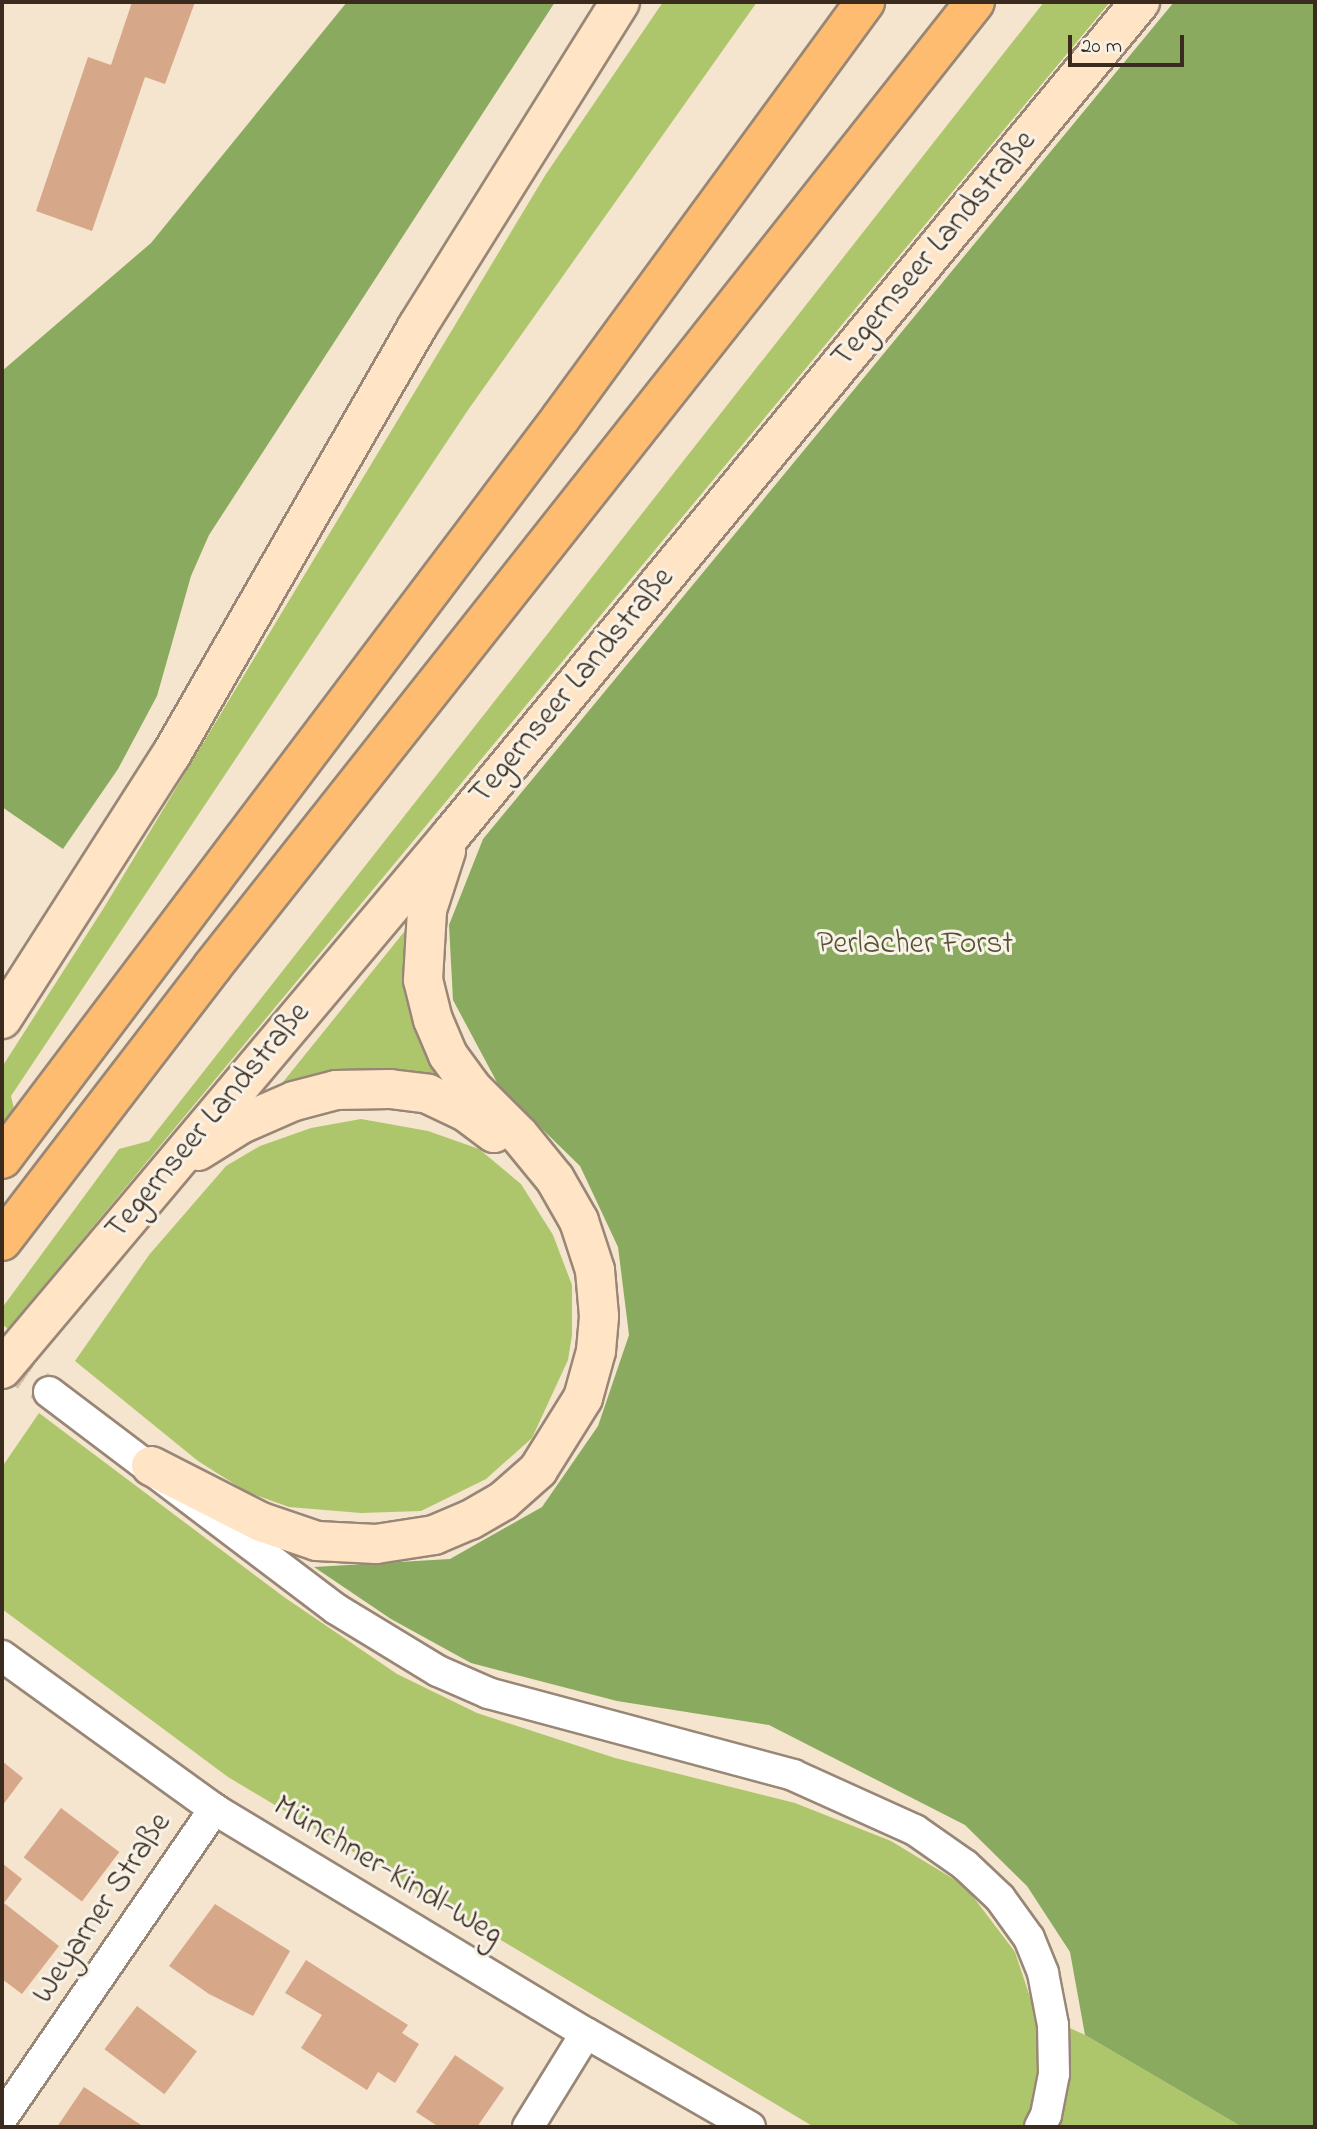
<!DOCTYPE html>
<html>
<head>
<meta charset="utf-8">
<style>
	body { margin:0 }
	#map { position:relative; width:1317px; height:2129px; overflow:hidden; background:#f5e4ce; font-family:"Indie Flower",sans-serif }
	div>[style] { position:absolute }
	.green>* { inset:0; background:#aec66b }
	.forest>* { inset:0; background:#8aab5f }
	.building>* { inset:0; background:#d6a788; transform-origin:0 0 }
	.minor-tunnel>* { height:30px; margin-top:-15px; transform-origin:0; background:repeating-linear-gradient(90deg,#d0bfab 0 30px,transparent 0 45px) }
	.roads { filter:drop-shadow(2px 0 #988776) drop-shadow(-2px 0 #988776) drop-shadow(0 2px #988776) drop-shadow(0 -2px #988776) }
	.minor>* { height:30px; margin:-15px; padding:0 15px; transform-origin:15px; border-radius:15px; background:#fff }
	.secondary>* { height:38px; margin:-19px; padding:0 19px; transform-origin:19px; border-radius:19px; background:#ffe4c6 }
	.motorway>* { height:38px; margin:-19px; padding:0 19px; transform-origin:19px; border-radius:19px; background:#febc70 }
	span { translate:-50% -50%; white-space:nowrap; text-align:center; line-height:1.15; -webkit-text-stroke:6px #f7f3e8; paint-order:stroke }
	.street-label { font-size:32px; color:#3b2a1e }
	.park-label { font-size:32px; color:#585131 }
	.frame { position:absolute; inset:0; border:4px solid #3b2a1e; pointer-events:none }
	.scale { position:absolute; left:1068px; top:35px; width:116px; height:32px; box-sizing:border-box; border:4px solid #3b2a1e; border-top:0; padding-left:9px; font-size:21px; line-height:24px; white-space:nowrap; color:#3b2a1e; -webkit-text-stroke:5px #f7f3e8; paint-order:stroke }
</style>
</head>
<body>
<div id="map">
	<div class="green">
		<i style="clip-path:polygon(663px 2px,757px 2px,468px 410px,11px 1096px,16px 1117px,2px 1135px,2px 1067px,105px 906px,546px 174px)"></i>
		<i style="clip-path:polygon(1044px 2px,1110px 2px,8px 1329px,2px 1324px,2px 1308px,119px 1149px,149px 1141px)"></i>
		<i style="clip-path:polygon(404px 932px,410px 999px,451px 1085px,410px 1071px,357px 1072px,279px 1087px)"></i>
		<i style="clip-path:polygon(361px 1119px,428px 1131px,479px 1149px,521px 1184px,553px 1235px,572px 1285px,572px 1335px,568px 1360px,532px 1438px,486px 1479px,421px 1511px,361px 1513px,289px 1507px,247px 1492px,198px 1461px,75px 1361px,149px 1255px,226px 1166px,260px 1146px,311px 1128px)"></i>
		<i style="clip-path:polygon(39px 1413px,284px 1597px,397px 1674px,477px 1713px,615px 1758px,795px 1803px,891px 1841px,965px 1886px,1015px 1952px,1035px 2012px,1085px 2035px,1242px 2127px,814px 2127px,228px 1777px,2px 1609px,2px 1467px)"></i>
	</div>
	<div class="forest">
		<i style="clip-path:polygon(347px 2px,555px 2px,209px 535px,191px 576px,157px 696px,118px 769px,63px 849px,2px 807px,2px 371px,151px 243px)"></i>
		<i style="clip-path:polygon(1174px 2px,1315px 2px,1315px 2127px,1242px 2127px,1085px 2035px,1070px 1952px,1027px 1886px,965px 1825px,769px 1725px,617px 1701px,471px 1663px,391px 1619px,314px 1567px,450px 1559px,542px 1507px,598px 1426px,629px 1335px,618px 1247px,580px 1166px,500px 1088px,453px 1000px,449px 925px,483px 839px)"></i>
	</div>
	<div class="building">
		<i style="clip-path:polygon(132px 2px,195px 2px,165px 84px,145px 77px,92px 231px,36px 211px,88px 57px,111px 65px)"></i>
		<i style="clip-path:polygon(2px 1761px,23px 1778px,2px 1806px)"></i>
		<i style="left:61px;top:1808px;width:73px;height:62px;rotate:37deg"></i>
		<i style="clip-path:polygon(2px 1863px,22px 1879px,4px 1903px,59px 1946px,22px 1994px,2px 1979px)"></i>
		<i style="clip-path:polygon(215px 1904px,290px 1951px,253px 2016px,209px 1994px,169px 1966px)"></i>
		<i style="clip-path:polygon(306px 1960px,408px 2025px,402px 2033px,419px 2044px,395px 2083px,378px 2072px,367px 2090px,301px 2048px,322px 2015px,285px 1993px)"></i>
		<i style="left:137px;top:2006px;width:75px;height:54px;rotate:37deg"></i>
		<i style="clip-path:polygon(455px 2055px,504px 2088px,477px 2127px,439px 2127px,416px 2112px)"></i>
		<i style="clip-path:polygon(84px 2087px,144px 2127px,57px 2127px)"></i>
	</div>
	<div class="minor-tunnel">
		<i style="left:2px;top:1359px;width:57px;rotate:35.1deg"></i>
	</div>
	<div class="roads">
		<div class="minor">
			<i style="left:49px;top:1392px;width:360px;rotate:37.1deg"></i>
			<i style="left:336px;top:1609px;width:119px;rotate:31.3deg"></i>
			<i style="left:438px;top:1671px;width:55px;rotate:23.7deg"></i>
			<i style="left:488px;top:1693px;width:316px;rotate:15deg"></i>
			<i style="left:793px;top:1775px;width:134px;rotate:24.3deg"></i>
			<i style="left:915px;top:1830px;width:61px;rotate:35deg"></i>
			<i style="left:965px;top:1865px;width:48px;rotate:43.3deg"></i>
			<i style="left:1000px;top:1898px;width:49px;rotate:54.1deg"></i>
			<i style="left:1029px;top:1938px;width:38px;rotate:68deg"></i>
			<i style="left:1043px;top:1973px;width:53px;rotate:79.1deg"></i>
			<i style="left:1053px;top:2025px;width:49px;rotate:88.8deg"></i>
			<i style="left:1054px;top:2074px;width:42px;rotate:101deg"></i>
			<i style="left:1046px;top:2115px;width:13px;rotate:117deg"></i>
			<i style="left:2px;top:1656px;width:261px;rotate:35.8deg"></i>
			<i style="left:214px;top:1809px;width:434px;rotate:31.1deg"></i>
			<i style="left:586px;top:2033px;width:189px;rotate:29.8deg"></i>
			<i style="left:2px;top:2118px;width:375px;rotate:-55.5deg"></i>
			<i style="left:528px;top:2127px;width:110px;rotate:-58.3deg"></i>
		</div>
		<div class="secondary">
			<i style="left:2px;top:1019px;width:313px;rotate:-57.4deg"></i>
			<i style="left:171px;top:755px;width:494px;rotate:-60.1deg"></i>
			<i style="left:417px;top:327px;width:383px;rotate:-58deg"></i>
			<i style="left:198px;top:1151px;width:51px;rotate:-32.1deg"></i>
			<i style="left:241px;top:1124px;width:58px;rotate:-23.5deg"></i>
			<i style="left:294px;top:1101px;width:43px;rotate:-14.7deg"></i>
			<i style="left:336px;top:1090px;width:54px;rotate:-1.1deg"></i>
			<i style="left:390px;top:1089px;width:38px;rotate:7deg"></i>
			<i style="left:428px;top:1094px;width:42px;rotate:25.3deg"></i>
			<i style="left:466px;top:1112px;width:35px;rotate:37deg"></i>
			<i style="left:2px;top:1369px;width:698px;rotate:-49.94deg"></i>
			<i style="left:451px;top:835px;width:1081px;rotate:-50.4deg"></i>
			<i style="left:151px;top:1466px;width:123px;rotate:27deg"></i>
			<i style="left:261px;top:1522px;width:59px;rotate:18.7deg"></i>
			<i style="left:317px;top:1541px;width:59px;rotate:2.9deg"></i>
			<i style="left:376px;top:1544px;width:59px;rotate:-8.8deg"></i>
			<i style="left:434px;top:1535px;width:39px;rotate:-23deg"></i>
			<i style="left:470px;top:1520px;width:38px;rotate:-30deg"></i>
			<i style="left:503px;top:1501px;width:47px;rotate:-41.5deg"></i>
			<i style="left:538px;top:1470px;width:85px;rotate:-58deg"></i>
			<i style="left:583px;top:1398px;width:49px;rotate:-74.5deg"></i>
			<i style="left:596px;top:1351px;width:35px;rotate:-85deg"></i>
			<i style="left:599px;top:1316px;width:46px;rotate:-95deg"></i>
			<i style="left:595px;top:1270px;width:52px;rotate:-108.1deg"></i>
			<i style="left:579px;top:1221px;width:48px;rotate:-119.7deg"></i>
			<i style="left:555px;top:1179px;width:57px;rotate:-129.3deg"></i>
			<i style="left:519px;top:1135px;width:66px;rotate:-135deg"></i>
			<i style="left:472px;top:1088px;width:41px;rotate:-126deg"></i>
			<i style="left:448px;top:1055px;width:38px;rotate:-113deg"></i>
			<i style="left:433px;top:1020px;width:41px;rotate:-104deg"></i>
			<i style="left:423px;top:980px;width:70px;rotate:-86.7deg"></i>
			<i style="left:427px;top:910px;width:62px;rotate:-72.1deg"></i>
		</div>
		<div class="motorway">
			<i style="left:2px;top:1159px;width:927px;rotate:-52.98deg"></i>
			<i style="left:560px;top:419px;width:517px;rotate:-53.82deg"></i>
			<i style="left:2px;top:1241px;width:345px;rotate:-52.5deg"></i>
			<i style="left:212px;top:967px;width:1230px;rotate:-51.67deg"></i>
		</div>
	</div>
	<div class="street-label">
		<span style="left:935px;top:250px;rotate:-50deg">Tegernseer Landstraße</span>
		<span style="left:573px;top:687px;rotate:-50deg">Tegernseer Landstraße</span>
		<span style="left:209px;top:1122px;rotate:-50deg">Tegernseer Landstraße</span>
		<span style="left:387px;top:1872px;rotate:31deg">Münchner-Kindl-Weg</span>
		<span style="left:103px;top:1909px;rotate:-56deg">Weyarner Straße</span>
	</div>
	<div class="park-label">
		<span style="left:915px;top:945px">Perlacher Forst</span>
	</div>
	<div class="frame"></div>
	<div class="scale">20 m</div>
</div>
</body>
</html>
